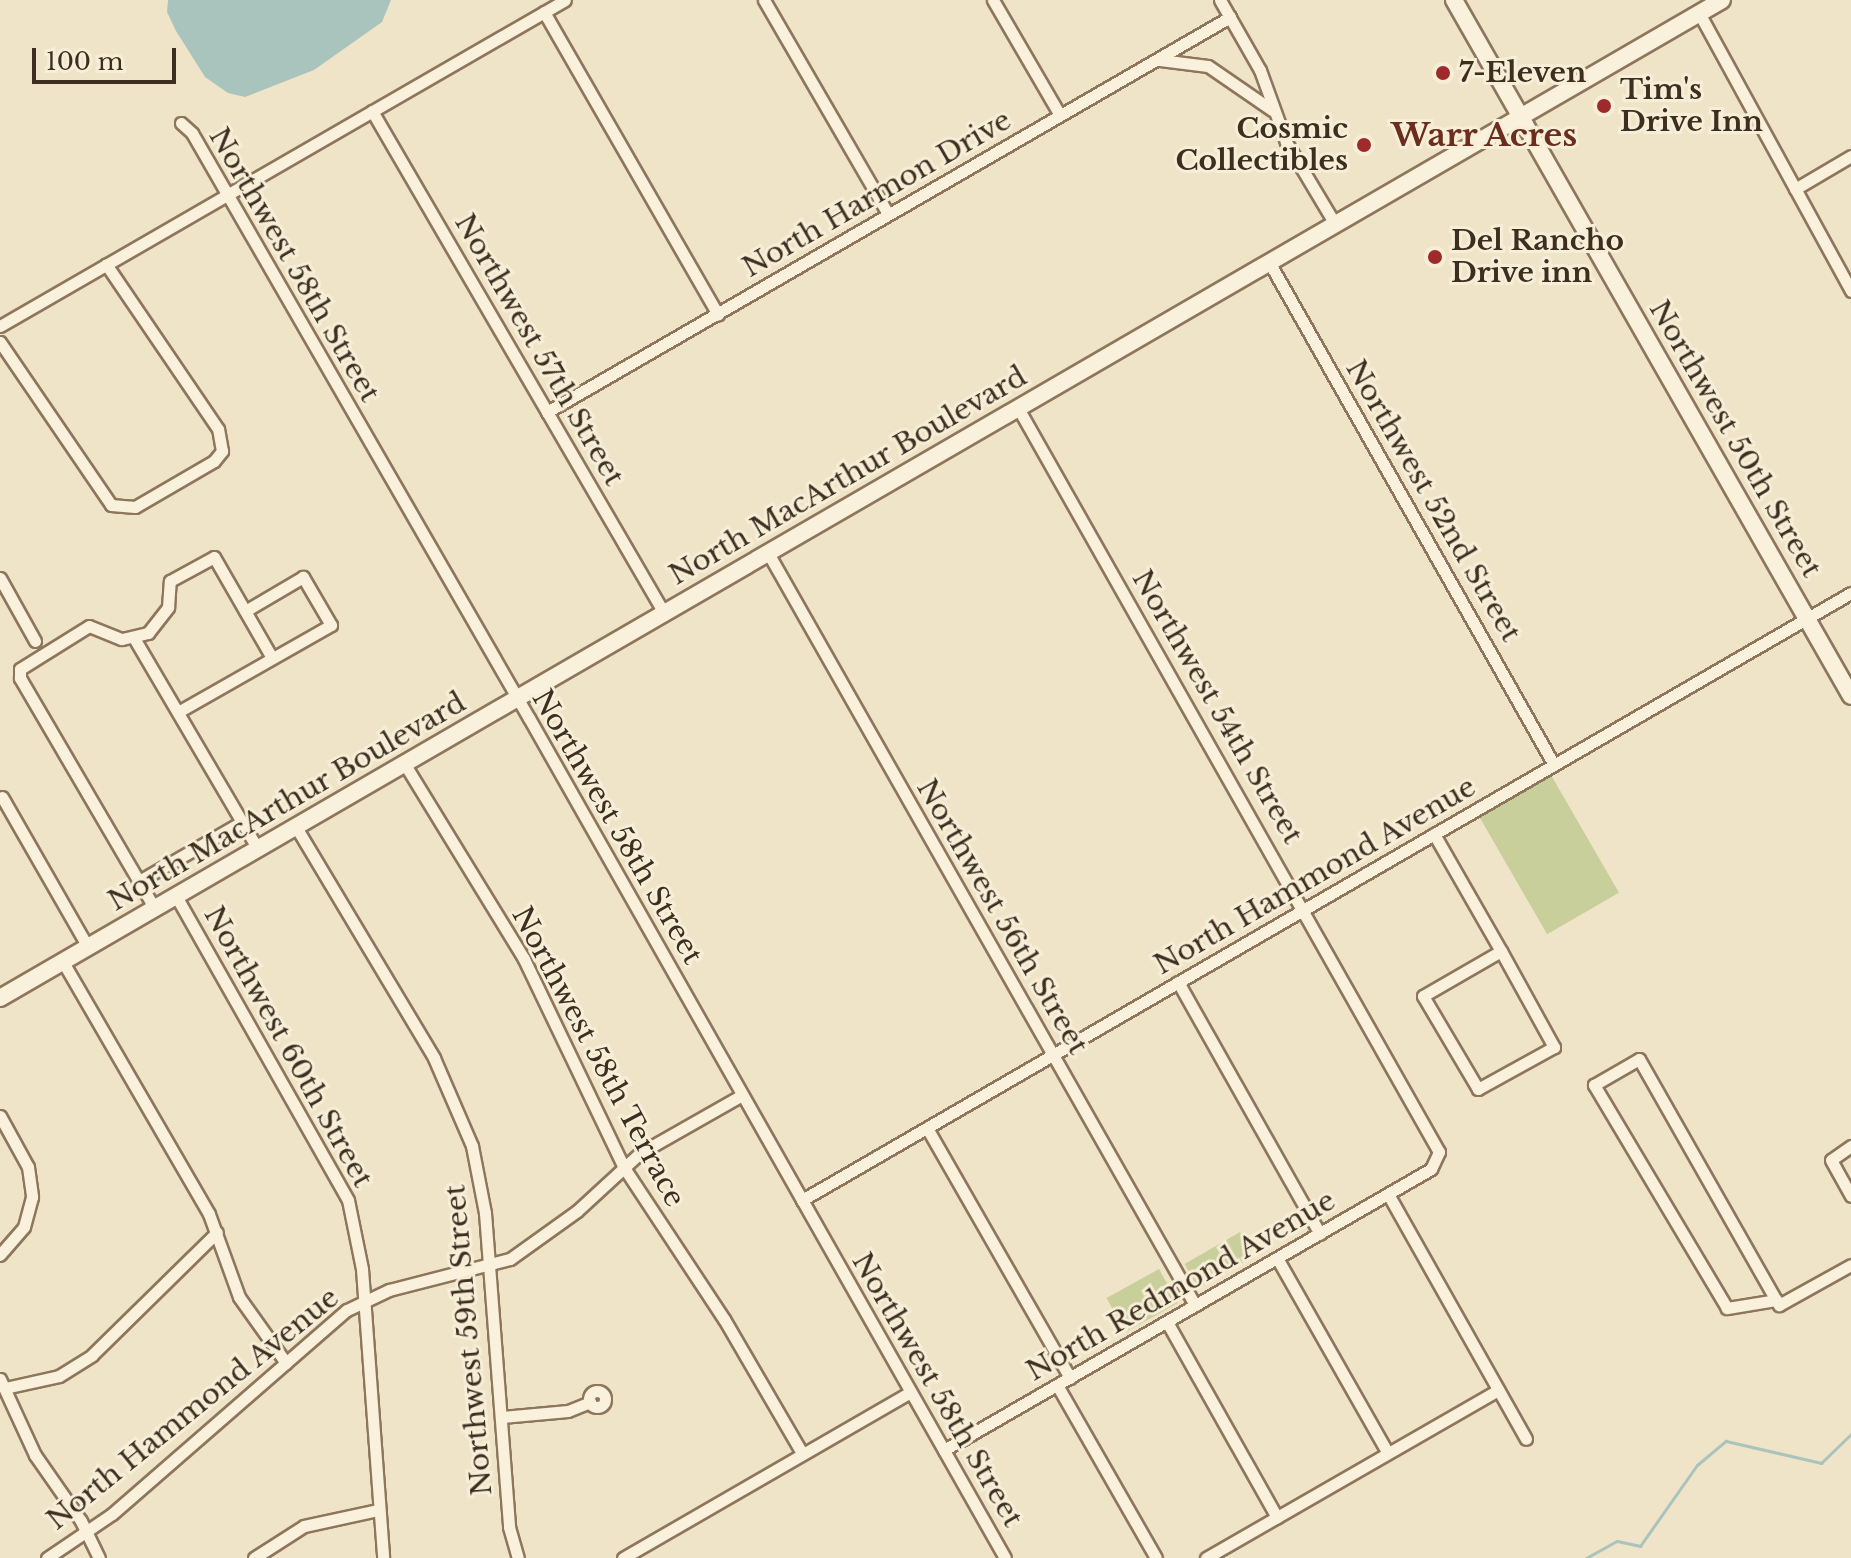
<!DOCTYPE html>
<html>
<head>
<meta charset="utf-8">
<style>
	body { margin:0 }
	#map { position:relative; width:1851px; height:1558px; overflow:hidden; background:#f0e4c8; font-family:"Libre Baskerville",serif }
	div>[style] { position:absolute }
	.green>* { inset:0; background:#c9cf9b; transform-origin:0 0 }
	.water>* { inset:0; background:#a9c4bc }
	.stream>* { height:3px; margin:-1.5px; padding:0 1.5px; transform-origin:1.5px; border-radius:1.5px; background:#a9c4bc }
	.roads { filter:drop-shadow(2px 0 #8d765c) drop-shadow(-2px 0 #8d765c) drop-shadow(0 2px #8d765c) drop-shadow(0 -2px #8d765c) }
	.minor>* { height:11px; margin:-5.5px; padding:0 5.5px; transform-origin:5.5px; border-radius:5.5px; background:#faf1dc }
	.minor>.ring { margin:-5.5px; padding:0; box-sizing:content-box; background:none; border:11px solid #faf1dc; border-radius:50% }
	.secondary>* { height:16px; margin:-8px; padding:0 8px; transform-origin:8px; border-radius:8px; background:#faf1dc }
	.dots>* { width:22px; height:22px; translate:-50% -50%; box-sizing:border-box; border:4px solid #f7eed8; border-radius:50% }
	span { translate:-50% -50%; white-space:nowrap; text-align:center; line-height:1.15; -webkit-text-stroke:6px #f7eed8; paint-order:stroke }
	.poi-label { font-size:28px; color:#3d2e20; font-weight:700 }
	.left { translate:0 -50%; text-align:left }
	.right { translate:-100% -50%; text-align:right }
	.street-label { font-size:28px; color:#3d2e20 }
	.quarter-label { font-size:32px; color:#6b2e1e; font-weight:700 }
	.scale { position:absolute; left:32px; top:48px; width:144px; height:36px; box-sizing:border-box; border:4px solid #3d2e20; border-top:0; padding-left:10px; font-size:24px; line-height:28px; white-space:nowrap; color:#3d2e20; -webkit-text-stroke:6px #f7eed8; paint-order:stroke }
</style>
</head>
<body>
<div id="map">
	<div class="green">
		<i style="left:1551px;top:775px;width:136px;height:83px;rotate:60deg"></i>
		<i style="left:1240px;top:1232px;width:28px;height:64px;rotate:60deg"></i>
		<i style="left:1159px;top:1269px;width:39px;height:60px;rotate:61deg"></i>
	</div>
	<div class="water">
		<i style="clip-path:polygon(168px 0,391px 0,382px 22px,314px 70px,245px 97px,228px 93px,205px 77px,176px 31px,167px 12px)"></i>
	</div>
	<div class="stream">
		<i style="left:1586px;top:1558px;width:35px;rotate:-29deg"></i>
		<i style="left:1617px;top:1541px;width:24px;rotate:12deg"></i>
		<i style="left:1640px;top:1546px;width:99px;rotate:-54.9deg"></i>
		<i style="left:1697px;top:1465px;width:38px;rotate:-40deg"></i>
		<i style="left:1726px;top:1441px;width:98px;rotate:13deg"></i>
		<i style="left:1821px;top:1463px;width:42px;rotate:-44deg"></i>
	</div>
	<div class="roads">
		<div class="minor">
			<i style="left:764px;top:0;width:247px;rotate:59.9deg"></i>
			<i style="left:993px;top:0;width:133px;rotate:59.8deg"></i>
			<i style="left:1220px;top:0;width:81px;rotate:60.3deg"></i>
			<i style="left:1260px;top:70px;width:77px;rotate:70.1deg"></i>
			<i style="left:1286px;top:142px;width:96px;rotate:59.1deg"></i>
			<i style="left:544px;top:12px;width:349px;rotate:60.1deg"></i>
			<i style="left:1699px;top:13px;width:317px;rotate:61.3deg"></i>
			<i style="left:1160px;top:60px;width:48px;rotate:7.1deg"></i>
			<i style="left:1208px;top:66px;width:78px;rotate:34.5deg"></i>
			<i style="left:372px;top:111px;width:581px;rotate:59.81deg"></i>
			<i style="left:181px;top:123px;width:15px;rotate:42deg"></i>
			<i style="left:192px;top:133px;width:675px;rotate:60.06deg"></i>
			<i style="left:529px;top:718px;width:965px;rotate:60.46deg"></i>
			<i style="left:1795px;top:189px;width:65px;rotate:-30.5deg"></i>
			<i style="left:1269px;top:262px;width:578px;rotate:60.46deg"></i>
			<i style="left:0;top:326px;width:652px;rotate:-29.98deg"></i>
			<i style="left:0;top:342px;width:197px;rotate:55.7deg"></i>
			<i style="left:111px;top:505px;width:24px;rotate:5deg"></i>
			<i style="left:135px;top:507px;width:91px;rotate:-30.2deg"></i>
			<i style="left:214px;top:461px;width:13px;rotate:-51deg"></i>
			<i style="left:222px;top:451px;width:22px;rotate:-100deg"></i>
			<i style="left:218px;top:429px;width:199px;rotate:-124.2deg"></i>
			<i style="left:547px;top:412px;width:789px;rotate:-30.04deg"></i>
			<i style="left:768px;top:553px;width:865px;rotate:60.41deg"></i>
			<i style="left:0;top:578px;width:72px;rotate:60.9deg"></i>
			<i style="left:134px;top:638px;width:245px;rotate:59.6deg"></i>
			<i style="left:178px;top:712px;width:176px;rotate:-29.6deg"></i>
			<i style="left:331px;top:625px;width:56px;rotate:-120.3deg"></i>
			<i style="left:303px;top:577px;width:67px;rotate:149.6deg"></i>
			<i style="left:404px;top:763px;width:230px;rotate:58.5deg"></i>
			<i style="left:524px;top:959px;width:229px;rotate:64.4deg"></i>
			<i style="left:623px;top:1166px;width:183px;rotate:56.6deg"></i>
			<i style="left:724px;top:1319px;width:155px;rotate:59.8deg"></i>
			<i style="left:2px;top:797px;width:173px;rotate:60.2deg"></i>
			<i style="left:296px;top:827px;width:269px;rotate:59.1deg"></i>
			<i style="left:434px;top:1058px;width:96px;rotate:66.6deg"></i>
			<i style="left:472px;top:1146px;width:68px;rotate:79deg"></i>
			<i style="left:485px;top:1213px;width:315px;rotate:85.6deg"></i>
			<i style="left:509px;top:1527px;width:32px;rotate:74deg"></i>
			<i style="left:1434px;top:834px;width:135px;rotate:60.2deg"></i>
			<i style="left:1501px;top:951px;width:110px;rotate:61.1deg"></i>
			<i style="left:1554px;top:1047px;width:87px;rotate:151.1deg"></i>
			<i style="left:1478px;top:1089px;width:108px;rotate:-120.6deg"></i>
			<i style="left:1423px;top:996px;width:90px;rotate:-30deg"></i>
			<i style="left:139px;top:881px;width:119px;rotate:-29.8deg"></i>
			<i style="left:176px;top:896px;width:349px;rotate:60.5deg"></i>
			<i style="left:348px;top:1200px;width:70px;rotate:78.5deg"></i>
			<i style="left:362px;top:1269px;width:290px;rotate:85.8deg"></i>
			<i style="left:155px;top:909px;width:268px;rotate:-120.3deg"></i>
			<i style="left:20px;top:678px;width:9px;rotate:-90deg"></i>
			<i style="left:20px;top:669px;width:81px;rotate:-31.9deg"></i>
			<i style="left:89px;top:626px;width:35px;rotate:22deg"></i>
			<i style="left:122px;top:639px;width:27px;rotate:-13deg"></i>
			<i style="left:148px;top:633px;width:33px;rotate:-52deg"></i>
			<i style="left:168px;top:607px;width:26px;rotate:-86deg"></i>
			<i style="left:170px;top:581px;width:50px;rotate:-28.6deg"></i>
			<i style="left:214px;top:557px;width:116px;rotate:60.1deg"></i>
			<i style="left:63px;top:962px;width:291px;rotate:59.9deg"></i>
			<i style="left:209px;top:1214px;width:88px;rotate:70.1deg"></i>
			<i style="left:239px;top:1297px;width:81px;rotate:54.5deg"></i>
			<i style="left:1178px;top:982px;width:289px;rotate:60.6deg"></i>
			<i style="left:0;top:1116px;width:58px;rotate:61.2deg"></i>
			<i style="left:28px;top:1167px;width:30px;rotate:82deg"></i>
			<i style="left:32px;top:1197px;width:31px;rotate:105deg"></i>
			<i style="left:24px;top:1227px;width:37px;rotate:131deg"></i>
			<i style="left:927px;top:1128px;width:288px;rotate:60.2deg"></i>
			<i style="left:1851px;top:1146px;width:24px;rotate:145deg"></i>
			<i style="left:1831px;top:1160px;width:41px;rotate:60.9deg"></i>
			<i style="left:1388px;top:1194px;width:281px;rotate:60.6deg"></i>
			<i style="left:802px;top:1200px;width:1212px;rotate:-30.06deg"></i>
			<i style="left:1277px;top:1258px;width:224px;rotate:60.4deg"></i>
			<i style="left:1776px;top:1300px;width:50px;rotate:170.7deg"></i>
			<i style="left:1727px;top:1308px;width:260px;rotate:-120.8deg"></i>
			<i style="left:1594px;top:1085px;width:52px;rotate:-30deg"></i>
			<i style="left:1639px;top:1059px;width:277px;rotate:60.4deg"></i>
			<i style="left:1776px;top:1300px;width:6px;rotate:59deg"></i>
			<i style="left:1779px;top:1305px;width:82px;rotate:-29.1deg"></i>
			<i style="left:1167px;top:1322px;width:224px;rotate:60.6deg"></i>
			<i style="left:0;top:1379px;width:84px;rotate:65.3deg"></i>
			<i style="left:35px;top:1455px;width:80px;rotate:55.1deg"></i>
			<i style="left:81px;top:1521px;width:41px;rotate:64.1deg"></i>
			<i style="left:1057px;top:1385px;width:199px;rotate:60.2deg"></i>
			<i style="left:5px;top:1388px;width:55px;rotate:-12.5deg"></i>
			<i style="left:59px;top:1376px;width:39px;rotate:-32deg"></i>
			<i style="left:92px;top:1355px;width:175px;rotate:-44.5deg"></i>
			<i class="ring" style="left:589px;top:1391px;width:5px;height:5px"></i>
			<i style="left:502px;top:1417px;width:66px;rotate:-5.2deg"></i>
			<i style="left:568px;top:1411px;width:24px;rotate:-22deg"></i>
			<i style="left:944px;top:1450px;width:562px;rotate:-29.99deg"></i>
			<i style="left:1431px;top:1169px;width:19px;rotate:-65deg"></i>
			<i style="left:1439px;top:1152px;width:855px;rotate:-119.5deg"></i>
			<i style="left:47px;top:1558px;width:78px;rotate:-34.1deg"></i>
			<i style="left:112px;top:1514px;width:311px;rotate:-41deg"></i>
			<i style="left:347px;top:1310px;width:47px;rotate:-25.5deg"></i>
			<i style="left:389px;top:1290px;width:125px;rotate:-14.4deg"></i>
			<i style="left:510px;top:1259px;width:82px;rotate:-35.6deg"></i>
			<i style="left:577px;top:1211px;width:86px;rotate:-42.6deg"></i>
			<i style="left:640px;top:1153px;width:117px;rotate:-29.6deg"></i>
			<i style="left:254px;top:1558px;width:59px;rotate:-32.6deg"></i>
			<i style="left:304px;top:1526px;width:76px;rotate:-12.2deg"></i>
			<i style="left:623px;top:1558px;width:332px;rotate:-30deg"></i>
			<i style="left:1206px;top:1558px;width:337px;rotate:-29.9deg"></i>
		</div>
		<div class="secondary">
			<i style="left:1454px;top:0;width:801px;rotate:60.3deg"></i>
			<i style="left:0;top:998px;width:1990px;rotate:-30.09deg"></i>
		</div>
	</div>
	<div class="dots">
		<i style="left:1443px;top:73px;background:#9e2a2b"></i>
		<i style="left:1604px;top:106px;background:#9e2a2b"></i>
		<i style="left:1364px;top:145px;background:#9e2a2b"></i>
		<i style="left:1435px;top:257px;background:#9e2a2b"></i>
	</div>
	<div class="poi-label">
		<span class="left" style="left:1459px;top:73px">7-Eleven</span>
		<span class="left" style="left:1620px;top:106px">Tim's<br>Drive Inn</span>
		<span class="right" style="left:1348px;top:145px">Cosmic<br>Collectibles</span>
		<span class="left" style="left:1451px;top:257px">Del Rancho<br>Drive inn</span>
	</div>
	<div class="street-label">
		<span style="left:877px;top:194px;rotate:-30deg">North Harmon Drive</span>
		<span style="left:294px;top:265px;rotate:60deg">Northwest 58th Street</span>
		<span style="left:539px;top:350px;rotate:60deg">Northwest 57th Street</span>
		<span style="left:1735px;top:439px;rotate:60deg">Northwest 50th Street</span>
		<span style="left:848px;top:476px;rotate:-30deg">North MacArthur Boulevard</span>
		<span style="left:1433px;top:501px;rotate:60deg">Northwest 52nd Street</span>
		<span style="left:1217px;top:707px;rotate:60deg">Northwest 54th Street</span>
		<span style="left:287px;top:802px;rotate:-30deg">North MacArthur Boulevard</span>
		<span style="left:617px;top:827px;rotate:60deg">Northwest 58th Street</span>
		<span style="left:1315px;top:876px;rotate:-30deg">North Hammond Avenue</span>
		<span style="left:1002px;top:917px;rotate:60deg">Northwest 56th Street</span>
		<span style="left:288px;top:1047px;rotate:61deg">Northwest 60th Street</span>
		<span style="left:598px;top:1057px;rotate:62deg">Northwest 58th Terrace</span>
		<span style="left:1181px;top:1286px;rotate:-30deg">North Redmond Avenue</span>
		<span style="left:469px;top:1340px;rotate:-95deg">Northwest 59th Street</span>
		<span style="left:937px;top:1390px;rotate:60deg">Northwest 58th Street</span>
		<span style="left:193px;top:1409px;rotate:-39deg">North Hammond Avenue</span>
	</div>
	<div class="quarter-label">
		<span style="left:1484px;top:135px">Warr Acres</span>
	</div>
	<div class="scale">100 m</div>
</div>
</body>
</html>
